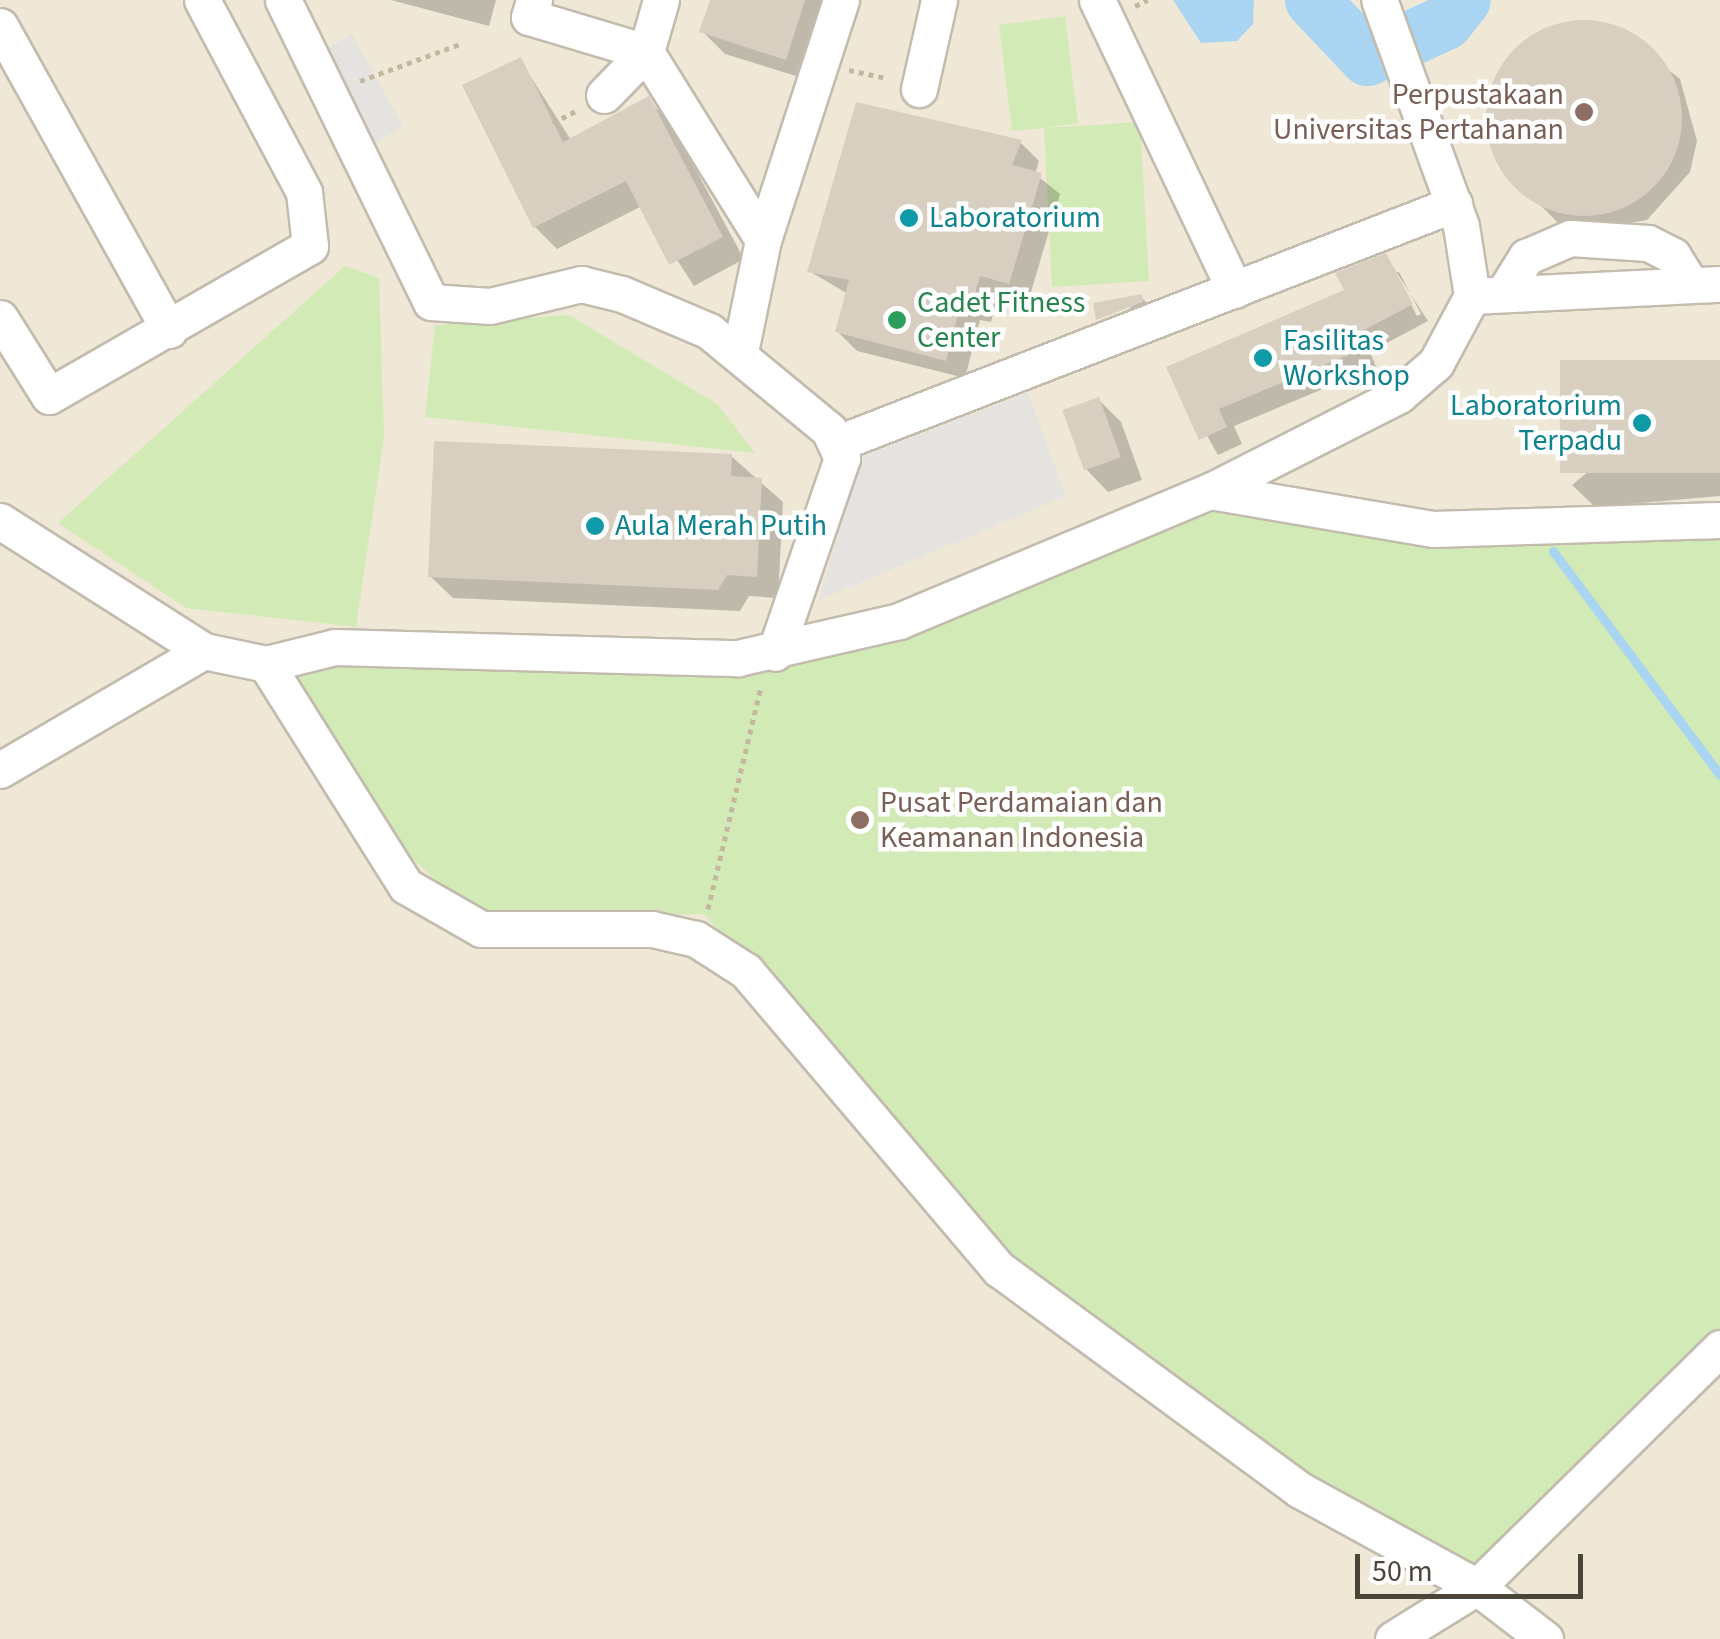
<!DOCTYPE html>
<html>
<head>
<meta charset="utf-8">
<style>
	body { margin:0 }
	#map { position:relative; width:1720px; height:1639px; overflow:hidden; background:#f6f3ec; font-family:"Source Sans 3",sans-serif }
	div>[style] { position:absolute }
	.education>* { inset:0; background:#efe8d6; transform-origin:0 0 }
	.green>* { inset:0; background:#d2eab5 }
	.parking>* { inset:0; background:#e5e3e0; transform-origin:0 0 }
	.water>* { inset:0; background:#a9d4f2 }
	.shadow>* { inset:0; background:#0003; transform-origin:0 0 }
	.stream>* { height:9px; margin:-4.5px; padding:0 4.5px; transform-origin:4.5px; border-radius:4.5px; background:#a9d4f2 }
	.river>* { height:55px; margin:-27.5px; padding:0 27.5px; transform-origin:27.5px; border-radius:27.5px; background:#a9d4f2 }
	.building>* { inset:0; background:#d8cfc1; transform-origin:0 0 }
	.round { border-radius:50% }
	.path>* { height:5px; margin-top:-2.5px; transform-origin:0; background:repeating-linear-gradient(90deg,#c4b79f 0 5px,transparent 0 10px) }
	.roads { filter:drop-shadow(2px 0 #c2bbae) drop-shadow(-2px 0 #c2bbae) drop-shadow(0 2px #c2bbae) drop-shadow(0 -2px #c2bbae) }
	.minor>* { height:35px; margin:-17.5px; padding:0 17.5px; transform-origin:17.5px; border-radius:17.5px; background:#fff }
	.dots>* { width:28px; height:28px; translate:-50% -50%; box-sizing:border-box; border:5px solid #fff; border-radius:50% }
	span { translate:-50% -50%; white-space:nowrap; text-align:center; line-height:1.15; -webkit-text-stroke:9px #fff; paint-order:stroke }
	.education-label { font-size:30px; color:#785e54 }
	.right { translate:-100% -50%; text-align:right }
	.left { translate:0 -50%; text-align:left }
	.culture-label { font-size:30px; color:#0d838f }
	.leisure-label { font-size:30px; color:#27864d }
	.scale { position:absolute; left:1355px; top:1554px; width:228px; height:45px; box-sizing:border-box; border:5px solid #4b4439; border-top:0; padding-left:12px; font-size:30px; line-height:35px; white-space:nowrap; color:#4b4439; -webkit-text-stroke:8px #fff; paint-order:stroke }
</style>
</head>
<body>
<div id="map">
	<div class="education">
		<i style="left:0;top:0;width:1720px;height:1639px"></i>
	</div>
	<div class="green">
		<i style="clip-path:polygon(1065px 16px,1078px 123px,1045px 128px,1140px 122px,1149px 281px,1052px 287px,1044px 128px,1012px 131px,999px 25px)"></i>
		<i style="clip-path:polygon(345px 266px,379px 278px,384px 437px,356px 627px,186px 608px,58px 523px)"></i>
		<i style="clip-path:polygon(569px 315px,717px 404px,755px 453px,425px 417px,435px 325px)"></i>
		<i style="clip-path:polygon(1195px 508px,1343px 530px,1720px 529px,1720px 1332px,1474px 1574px,1382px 1526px,1028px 1274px,866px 1111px,812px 1026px,703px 914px,500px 918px,466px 908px,387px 835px,286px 686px,300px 666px,405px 649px,515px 672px,802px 655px)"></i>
	</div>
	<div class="parking">
		<i style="left:352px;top:34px;width:106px;height:33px;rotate:61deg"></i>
		<i style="clip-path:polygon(1028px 393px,1066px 496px,819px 600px,860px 457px)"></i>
	</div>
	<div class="water">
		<i style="clip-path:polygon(1173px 0,1254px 0,1253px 24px,1237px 41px,1201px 43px)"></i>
	</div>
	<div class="shadow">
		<i style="clip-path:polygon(391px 0,496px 0,489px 26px)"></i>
		<i style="clip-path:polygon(712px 0,834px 0,809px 80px,725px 54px,702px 31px)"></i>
		<i style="clip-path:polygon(1612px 25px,1680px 79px,1697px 141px,1690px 172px,1647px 220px,1586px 231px,1557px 222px,1497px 161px,1489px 99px,1501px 70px,1548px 28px)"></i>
		<i style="clip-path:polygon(520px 60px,571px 140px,648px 100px,670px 122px,744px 259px,694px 286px,642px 206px,557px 249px,535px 227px)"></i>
		<i style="clip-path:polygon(1020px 142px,1039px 161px,1035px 174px,1060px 194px,1028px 302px,999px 293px,991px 322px,980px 320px,965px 378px,857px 351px,838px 332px,848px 294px,809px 271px)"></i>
		<i style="clip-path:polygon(evenodd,1386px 256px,1428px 321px,1370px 352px,1376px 367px,1234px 426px,1242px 444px,1218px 455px,1169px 369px,1347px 292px,1386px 256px,1394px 272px,1399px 272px,1421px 314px,1417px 316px,1394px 272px)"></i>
		<i style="left:1141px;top:297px;width:10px;height:48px;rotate:45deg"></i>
		<i style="clip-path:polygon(1720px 362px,1720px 496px,1595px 507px,1572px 485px)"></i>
		<i style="clip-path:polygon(1099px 400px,1121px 422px,1142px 480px,1108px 492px,1086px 469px)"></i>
		<i style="clip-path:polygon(731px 456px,783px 502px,778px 598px,749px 596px,740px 611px,453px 598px,430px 576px)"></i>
	</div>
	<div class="stream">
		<i style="left:1553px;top:551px;width:279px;rotate:53.3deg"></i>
	</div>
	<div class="river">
		<i style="left:1312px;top:0;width:80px;rotate:46.5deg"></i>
		<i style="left:1367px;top:58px;width:86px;rotate:-24.8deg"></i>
		<i style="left:1445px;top:22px;width:28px;rotate:-51deg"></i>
	</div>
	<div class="building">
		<i style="clip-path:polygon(710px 0,805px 0,786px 60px,699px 32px)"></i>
		<i class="round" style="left:1486px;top:20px;width:196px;height:196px"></i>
		<i style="clip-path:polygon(521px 57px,563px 142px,649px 96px,723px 237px,669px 265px,626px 181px,533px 228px,462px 85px)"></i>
		<i style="clip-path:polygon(856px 102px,1022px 140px,1012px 165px,1042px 173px,1009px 284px,980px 276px,972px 304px,961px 302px,946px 361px,835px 332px,849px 280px,807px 272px)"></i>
		<i style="clip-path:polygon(1386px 253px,1413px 304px,1355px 335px,1360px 350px,1219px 409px,1227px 427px,1199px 440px,1166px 367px,1344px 290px,1335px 273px)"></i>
		<i style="clip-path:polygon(1142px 294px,1143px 302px,1096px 320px,1093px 303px)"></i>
		<i style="left:1720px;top:360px;width:113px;height:160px;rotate:90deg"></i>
		<i style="left:1099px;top:397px;width:64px;height:39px;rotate:70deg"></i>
		<i style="clip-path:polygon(434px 441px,732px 454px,731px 476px,762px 478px,757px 577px,727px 575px,718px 590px,428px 577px)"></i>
	</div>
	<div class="path">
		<i style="left:1135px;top:6px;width:14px;rotate:-25deg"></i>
		<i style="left:849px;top:70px;width:39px;rotate:12deg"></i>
		<i style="left:360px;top:81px;width:107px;rotate:-20.3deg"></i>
		<i style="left:553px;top:123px;width:27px;rotate:-28deg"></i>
		<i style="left:708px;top:909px;width:229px;rotate:-76.6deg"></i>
	</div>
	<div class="roads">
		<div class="minor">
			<i style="left:283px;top:0;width:336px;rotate:63.9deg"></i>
			<i style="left:431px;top:302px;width:59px;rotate:3.9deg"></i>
			<i style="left:490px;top:306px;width:94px;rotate:-13.6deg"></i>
			<i style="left:581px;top:284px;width:42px;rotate:13.7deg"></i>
			<i style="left:622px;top:294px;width:95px;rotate:23deg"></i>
			<i style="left:709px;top:331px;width:156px;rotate:39.5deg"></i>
			<i style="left:829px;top:430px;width:31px;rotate:65deg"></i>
			<i style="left:842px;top:458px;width:206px;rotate:109deg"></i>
			<i style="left:534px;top:0;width:18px;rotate:106deg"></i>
			<i style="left:529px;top:17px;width:122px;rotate:16.7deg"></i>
			<i style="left:646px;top:52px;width:221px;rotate:58.1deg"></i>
			<i style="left:1097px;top:0;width:321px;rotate:64.6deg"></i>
			<i style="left:0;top:26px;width:348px;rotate:60.9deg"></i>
			<i style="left:919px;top:89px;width:91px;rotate:-77.3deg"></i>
			<i style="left:604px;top:95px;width:60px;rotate:-45.7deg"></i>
			<i style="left:646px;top:52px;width:54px;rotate:-73.9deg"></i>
			<i style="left:1503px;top:294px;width:44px;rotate:-58.1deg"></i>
			<i style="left:1526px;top:257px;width:48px;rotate:-23.4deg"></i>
			<i style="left:1570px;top:238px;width:78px;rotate:3.7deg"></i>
			<i style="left:1648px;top:243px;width:28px;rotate:27deg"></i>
			<i style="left:1673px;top:256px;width:34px;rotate:58deg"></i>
			<i style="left:1472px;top:296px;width:248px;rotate:-2.8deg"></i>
			<i style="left:0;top:318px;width:92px;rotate:57.9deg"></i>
			<i style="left:49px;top:396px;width:301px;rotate:-29.9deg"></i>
			<i style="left:310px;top:246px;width:54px;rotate:-96.3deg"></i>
			<i style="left:304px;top:192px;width:217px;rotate:-118deg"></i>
			<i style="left:740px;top:352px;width:114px;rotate:-78.4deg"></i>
			<i style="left:763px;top:240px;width:252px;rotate:-72deg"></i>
			<i style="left:838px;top:443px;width:661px;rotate:-21.21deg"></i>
			<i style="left:1210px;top:491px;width:226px;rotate:9.7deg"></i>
			<i style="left:1433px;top:529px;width:287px;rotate:-1.8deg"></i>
			<i style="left:0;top:521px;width:242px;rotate:32.5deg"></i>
			<i style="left:204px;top:651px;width:63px;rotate:11.8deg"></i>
			<i style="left:266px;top:664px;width:71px;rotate:-13.8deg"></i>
			<i style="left:335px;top:647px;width:403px;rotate:1.6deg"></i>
			<i style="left:738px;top:658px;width:165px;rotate:-12.9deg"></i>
			<i style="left:899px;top:621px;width:337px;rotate:-22.7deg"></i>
			<i style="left:1210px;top:491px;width:212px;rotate:-26.9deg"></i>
			<i style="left:1399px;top:395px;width:49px;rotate:-40.9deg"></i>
			<i style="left:1436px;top:363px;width:76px;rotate:-61.8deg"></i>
			<i style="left:1472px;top:296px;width:71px;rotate:-98.9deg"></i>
			<i style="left:1461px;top:226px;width:240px;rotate:-109.9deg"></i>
			<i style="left:266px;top:664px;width:262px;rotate:57.8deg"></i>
			<i style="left:406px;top:886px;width:86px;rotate:29.8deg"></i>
			<i style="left:481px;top:929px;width:171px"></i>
			<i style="left:652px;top:929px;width:45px;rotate:12.8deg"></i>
			<i style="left:696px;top:939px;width:59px;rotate:32.6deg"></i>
			<i style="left:746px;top:971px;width:391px;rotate:49.7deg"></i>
			<i style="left:999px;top:1269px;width:373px;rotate:36.3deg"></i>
			<i style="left:1300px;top:1490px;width:202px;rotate:28.7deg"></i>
			<i style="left:1477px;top:1587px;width:86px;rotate:37.4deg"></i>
			<i style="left:0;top:770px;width:236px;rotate:-30.3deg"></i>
			<i style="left:1393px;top:1639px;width:99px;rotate:-31.8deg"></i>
			<i style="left:1477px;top:1587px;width:341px;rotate:-44.5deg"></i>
		</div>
	</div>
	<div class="dots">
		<i style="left:1584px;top:112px;background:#8d6e63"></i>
		<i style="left:909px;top:218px;background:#0f9aa8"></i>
		<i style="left:897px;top:320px;background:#2e9e5b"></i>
		<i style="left:1263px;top:358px;background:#0f9aa8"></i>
		<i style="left:1642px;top:423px;background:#0f9aa8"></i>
		<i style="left:595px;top:526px;background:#0f9aa8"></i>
		<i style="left:860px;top:820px;background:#8d6e63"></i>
	</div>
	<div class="education-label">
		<span class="right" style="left:1564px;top:112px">Perpustakaan<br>Universitas Pertahanan</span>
		<span class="left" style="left:880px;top:820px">Pusat Perdamaian dan<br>Keamanan Indonesia</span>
	</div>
	<div class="culture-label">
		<span class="left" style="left:929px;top:218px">Laboratorium</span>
		<span class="left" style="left:1283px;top:358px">Fasilitas<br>Workshop</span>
		<span class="right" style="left:1622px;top:423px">Laboratorium<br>Terpadu</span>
		<span class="left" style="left:615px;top:526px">Aula Merah Putih</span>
	</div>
	<div class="leisure-label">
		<span class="left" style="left:917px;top:320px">Cadet Fitness<br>Center</span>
	</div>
	<div class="scale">50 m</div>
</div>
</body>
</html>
